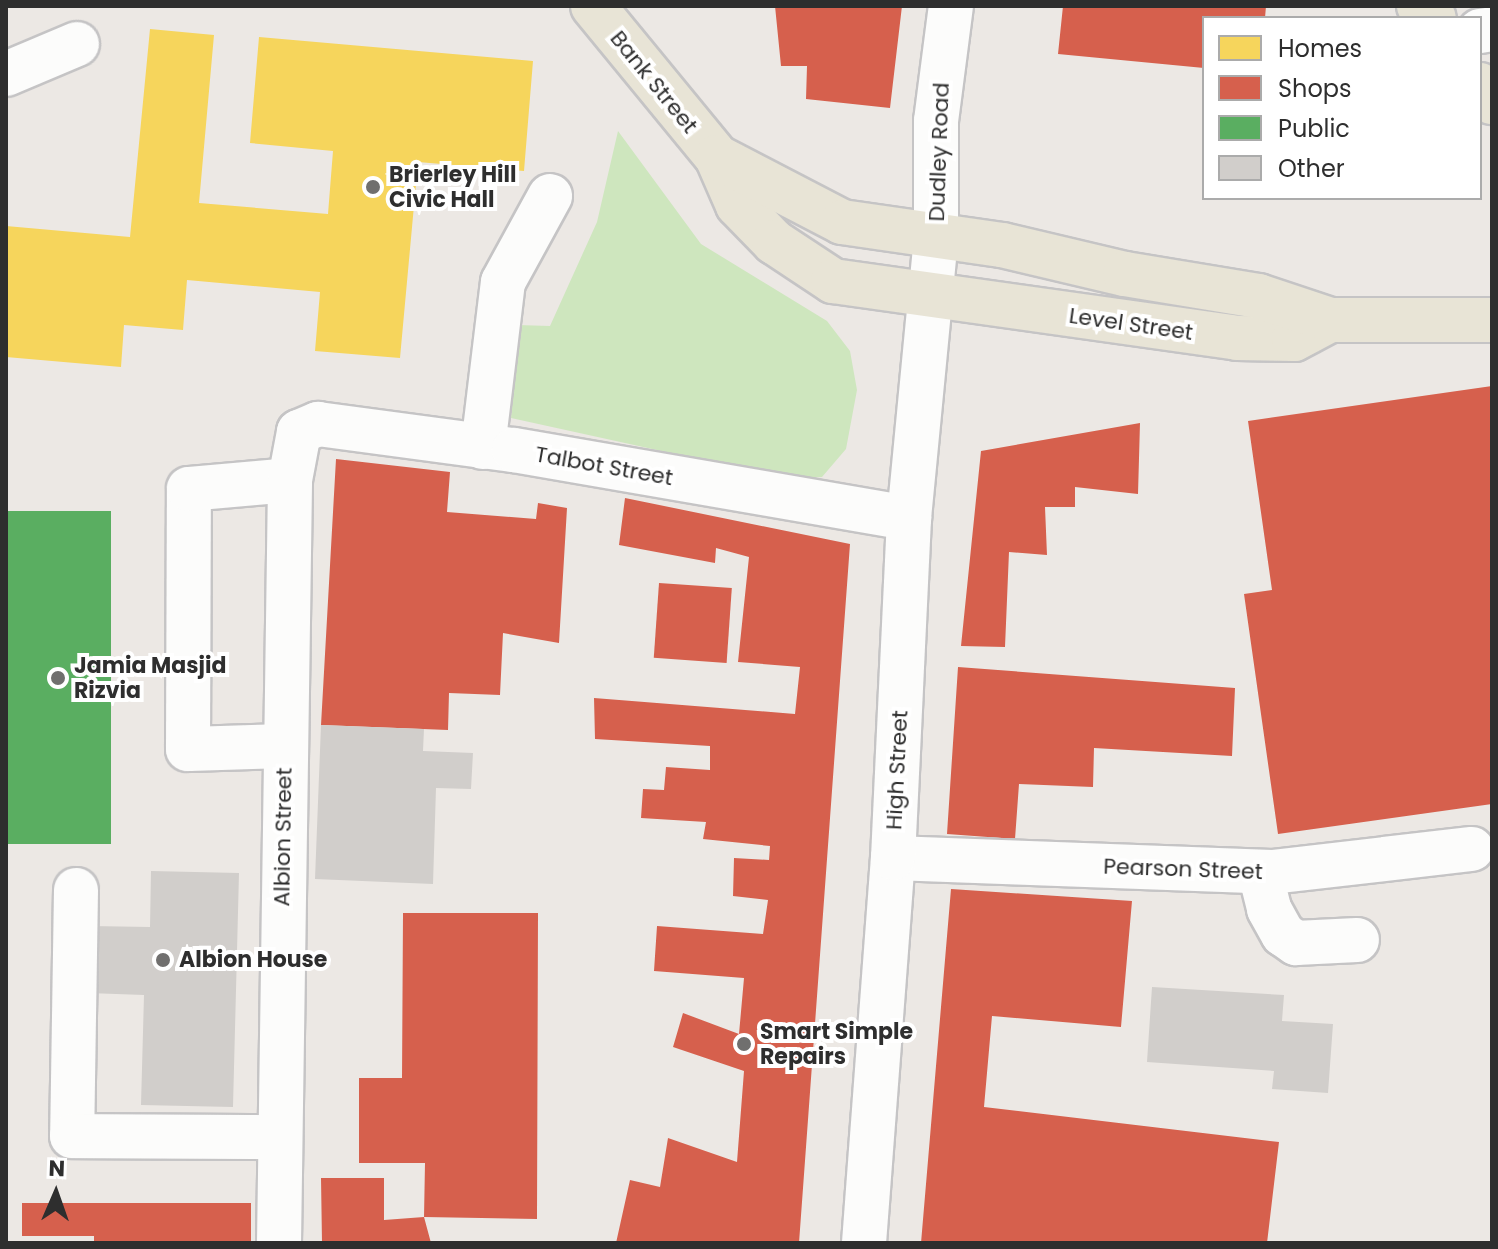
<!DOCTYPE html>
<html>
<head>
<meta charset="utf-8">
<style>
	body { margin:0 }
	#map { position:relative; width:1498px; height:1249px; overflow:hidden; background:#ece8e4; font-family:Poppins,sans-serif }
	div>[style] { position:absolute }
	.green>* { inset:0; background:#cee6be }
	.homes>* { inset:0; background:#f6d55c }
	.shops>* { inset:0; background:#d6604d; transform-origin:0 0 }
	.public>* { inset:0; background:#5aae61; transform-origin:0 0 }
	.building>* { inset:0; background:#d1cecb }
	.roads { filter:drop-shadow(2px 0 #c5c4c5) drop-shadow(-2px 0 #c5c4c5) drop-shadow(0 2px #c5c4c5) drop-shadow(0 -2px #c5c4c5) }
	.minor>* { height:44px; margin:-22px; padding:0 22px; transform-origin:22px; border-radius:22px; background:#fcfcfb }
	.major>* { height:44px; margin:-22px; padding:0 22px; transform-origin:22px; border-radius:22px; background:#e8e4d6 }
	.dots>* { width:22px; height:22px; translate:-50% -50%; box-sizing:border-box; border:4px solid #fff; border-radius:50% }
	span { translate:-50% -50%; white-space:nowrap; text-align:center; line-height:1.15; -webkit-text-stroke:8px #fff; paint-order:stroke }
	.street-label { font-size:22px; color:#2e2e2e }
	.poi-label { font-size:22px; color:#2e2e2e; font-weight:700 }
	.left { translate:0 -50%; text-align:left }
	.frame { position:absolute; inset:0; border:8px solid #2e2e2e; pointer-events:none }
	.legend { position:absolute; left:1202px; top:16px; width:280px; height:184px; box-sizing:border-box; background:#fff; border:2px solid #ababab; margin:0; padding:10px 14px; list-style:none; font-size:24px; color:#2e2e2e }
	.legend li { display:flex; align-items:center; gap:16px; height:40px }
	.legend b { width:40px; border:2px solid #ababab }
	.north { position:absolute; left:16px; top:1153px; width:80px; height:80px; -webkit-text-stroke:6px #fff; paint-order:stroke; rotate:2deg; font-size:22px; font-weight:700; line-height:32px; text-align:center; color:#2e2e2e }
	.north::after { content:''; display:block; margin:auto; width:28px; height:36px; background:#2e2e2e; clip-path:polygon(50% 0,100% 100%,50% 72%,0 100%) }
</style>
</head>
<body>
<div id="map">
	<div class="green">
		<i style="clip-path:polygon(618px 131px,701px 244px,827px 321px,850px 351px,857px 390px,846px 449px,822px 477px,789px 479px,511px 418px,517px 325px,550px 326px,597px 222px)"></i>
	</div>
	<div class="homes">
		<i style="clip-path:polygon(150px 29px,214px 35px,199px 203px,328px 214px,333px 151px,250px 143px,259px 37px,533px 61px,524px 171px,418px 162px,400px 358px,315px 351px,320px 292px,187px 280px,183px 330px,124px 325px,121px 367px,6px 357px,6px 226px,130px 237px)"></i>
	</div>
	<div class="shops">
		<i style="clip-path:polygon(775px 6px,902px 6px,890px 108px,806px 99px,807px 66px,781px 66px)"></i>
		<i style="clip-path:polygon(1063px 6px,1094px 8px,1266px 6px,1265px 18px,1204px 18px,1204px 68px,1058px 54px)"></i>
		<i style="clip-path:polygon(1492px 386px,1492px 804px,1278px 834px,1244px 594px,1272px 590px,1248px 421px)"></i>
		<i style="clip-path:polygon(1140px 423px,1138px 494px,1075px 487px,1075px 507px,1045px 507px,1047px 555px,1009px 552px,1005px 647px,961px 646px,981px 451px)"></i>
		<i style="clip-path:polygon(336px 459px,450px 472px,447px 512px,536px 519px,538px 503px,567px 508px,559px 643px,503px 633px,500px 695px,449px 693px,448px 730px,321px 725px)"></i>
		<i style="clip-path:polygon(625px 498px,850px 544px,799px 1243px,616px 1243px,630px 1180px,660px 1187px,668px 1138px,737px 1162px,744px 1071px,673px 1047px,683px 1013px,739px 1034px,744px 978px,654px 971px,657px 926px,763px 934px,768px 900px,733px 896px,734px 858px,769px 860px,770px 846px,703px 839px,706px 822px,641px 818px,643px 789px,664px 790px,666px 767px,710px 770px,710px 746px,595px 739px,594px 698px,795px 714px,800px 667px,738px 662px,749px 557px,716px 548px,715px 563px,619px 545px)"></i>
		<i style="left:659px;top:583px;width:73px;height:75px;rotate:4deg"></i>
		<i style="clip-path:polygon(958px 667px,1235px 688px,1232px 756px,1094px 748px,1093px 787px,1019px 784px,1015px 839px,947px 834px)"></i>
		<i style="clip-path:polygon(951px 889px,1132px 901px,1121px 1027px,992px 1016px,984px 1107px,1279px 1142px,1267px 1243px,921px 1243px)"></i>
		<i style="clip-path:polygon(403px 913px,538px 913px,537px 1219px,424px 1217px,425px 1163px,359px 1163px,359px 1078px,402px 1078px)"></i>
		<i style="clip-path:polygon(321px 1178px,384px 1178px,384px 1220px,424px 1217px,431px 1243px,322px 1243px)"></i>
		<i style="clip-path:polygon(22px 1203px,251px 1203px,251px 1243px,94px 1243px,94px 1236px,22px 1236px)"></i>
	</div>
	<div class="public">
		<i style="left:6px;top:511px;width:105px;height:333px"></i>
	</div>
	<div class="building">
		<i style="clip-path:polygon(321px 725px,424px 729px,423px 751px,473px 753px,471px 789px,436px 788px,433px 884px,315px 879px)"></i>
		<i style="clip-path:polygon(151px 871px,239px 873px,233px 1107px,141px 1105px,144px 995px,88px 993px,90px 926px,150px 927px)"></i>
		<i style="clip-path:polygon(1152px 987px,1284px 995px,1282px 1021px,1333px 1024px,1328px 1093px,1272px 1089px,1274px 1071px,1147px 1062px)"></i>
	</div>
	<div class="roads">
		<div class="minor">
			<i style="left:1480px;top:31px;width:12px;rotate:-9deg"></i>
			<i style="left:6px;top:74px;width:77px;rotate:-22.9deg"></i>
			<i style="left:483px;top:447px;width:166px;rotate:-83.1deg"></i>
			<i style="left:503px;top:282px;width:98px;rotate:-61.3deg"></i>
			<i style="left:285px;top:746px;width:97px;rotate:178.2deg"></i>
			<i style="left:188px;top:749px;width:260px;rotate:-89.8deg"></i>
			<i style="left:189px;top:489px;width:101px;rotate:-5.1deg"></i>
			<i style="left:893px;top:858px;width:379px;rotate:2.1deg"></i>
			<i style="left:1272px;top:872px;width:201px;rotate:-6.6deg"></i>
			<i style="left:1260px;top:872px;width:38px;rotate:76deg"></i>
			<i style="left:1269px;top:909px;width:29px;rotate:61deg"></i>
			<i style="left:1283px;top:934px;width:16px;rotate:35deg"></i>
			<i style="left:1296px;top:943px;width:61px;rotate:-2.8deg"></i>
			<i style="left:76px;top:890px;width:246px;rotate:90.9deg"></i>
			<i style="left:72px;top:1136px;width:207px;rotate:0.3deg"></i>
			<i style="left:279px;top:1243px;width:763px;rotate:-89.17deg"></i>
			<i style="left:290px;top:480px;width:49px;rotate:-79.4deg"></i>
			<i style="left:299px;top:432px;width:21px;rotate:-23deg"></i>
			<i style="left:318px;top:424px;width:198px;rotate:7.6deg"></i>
			<i style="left:514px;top:450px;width:401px;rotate:9.8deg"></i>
			<i style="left:864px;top:1243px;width:386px;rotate:-85.7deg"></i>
			<i style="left:893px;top:858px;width:340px;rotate:-87.3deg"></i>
			<i style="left:909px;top:518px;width:283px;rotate:-84.5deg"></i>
			<i style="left:936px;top:236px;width:115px;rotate:-90deg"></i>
			<i style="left:936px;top:121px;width:116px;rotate:-82.6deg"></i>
		</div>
		<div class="major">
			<i style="left:593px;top:6px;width:195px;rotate:50.6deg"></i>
			<i style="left:717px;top:157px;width:52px;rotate:66.4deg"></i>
			<i style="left:738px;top:205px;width:52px;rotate:45.8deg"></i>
			<i style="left:774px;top:242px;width:71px;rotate:33.5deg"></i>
			<i style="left:833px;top:281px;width:408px;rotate:8deg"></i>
			<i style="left:1237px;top:338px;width:57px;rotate:1deg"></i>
			<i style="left:1294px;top:339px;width:41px;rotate:-27.8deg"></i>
			<i style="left:1419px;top:6px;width:19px;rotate:39deg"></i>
			<i style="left:1480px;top:85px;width:21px;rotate:55deg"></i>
			<i style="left:717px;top:157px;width:141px;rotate:27.5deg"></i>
			<i style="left:842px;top:222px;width:162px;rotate:8.2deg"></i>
			<i style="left:1002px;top:245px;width:126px;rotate:13.3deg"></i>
			<i style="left:1125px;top:274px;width:135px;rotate:9.4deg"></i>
			<i style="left:1258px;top:296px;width:76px;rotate:18.4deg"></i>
			<i style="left:1330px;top:320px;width:162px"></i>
		</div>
	</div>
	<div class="dots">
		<i style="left:373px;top:187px;background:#706f6e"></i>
		<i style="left:58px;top:678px;background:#706f6e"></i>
		<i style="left:163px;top:960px;background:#706f6e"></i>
		<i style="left:744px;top:1044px;background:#706f6e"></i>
	</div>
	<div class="street-label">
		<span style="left:654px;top:82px;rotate:51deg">Bank Street</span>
		<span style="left:939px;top:152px;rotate:-88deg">Dudley Road</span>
		<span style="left:1131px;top:324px;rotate:8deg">Level Street</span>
		<span style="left:604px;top:466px;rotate:10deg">Talbot Street</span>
		<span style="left:897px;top:770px;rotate:-87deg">High Street</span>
		<span style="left:283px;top:837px;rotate:-89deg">Albion Street</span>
		<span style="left:1183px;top:869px;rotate:2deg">Pearson Street</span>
	</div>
	<div class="poi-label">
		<span class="left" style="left:389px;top:187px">Brierley Hill<br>Civic Hall</span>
		<span class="left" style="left:74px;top:678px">Jamia Masjid<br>Rizvia</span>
		<span class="left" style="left:179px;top:960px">Albion House</span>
		<span class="left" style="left:760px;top:1044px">Smart Simple<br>Repairs</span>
	</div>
	<div class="frame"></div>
	<ul class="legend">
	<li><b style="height:22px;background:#f6d55c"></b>Homes</li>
	<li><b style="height:22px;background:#d6604d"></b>Shops</li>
	<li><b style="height:22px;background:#5aae61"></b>Public</li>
	<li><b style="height:22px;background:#d1cecb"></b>Other</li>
	</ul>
	<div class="north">N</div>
</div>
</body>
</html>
